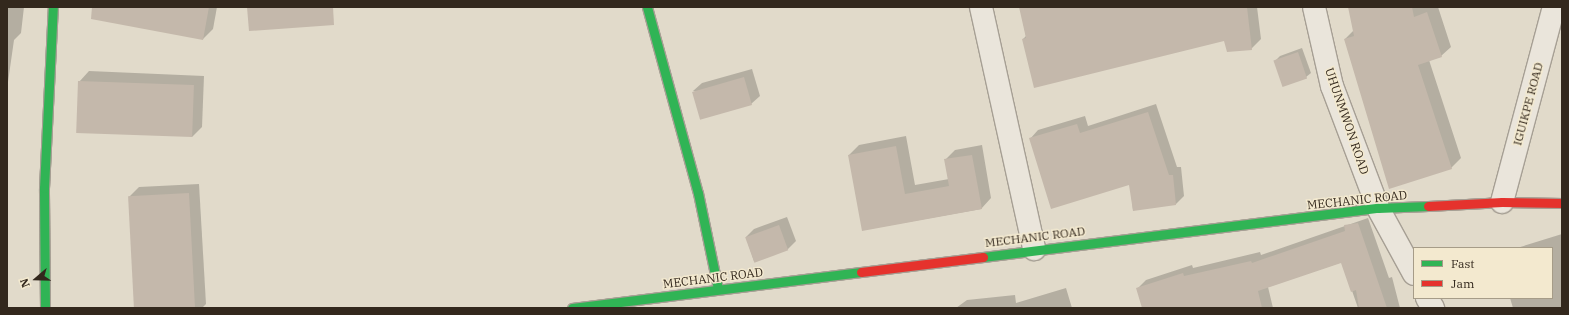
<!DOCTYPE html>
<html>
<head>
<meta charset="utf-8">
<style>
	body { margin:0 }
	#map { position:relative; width:1569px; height:315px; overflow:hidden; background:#e1daca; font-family:"IBM Plex Serif",serif }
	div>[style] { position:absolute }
	.shadow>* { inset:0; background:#0003 }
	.building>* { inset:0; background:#c4b8ab; transform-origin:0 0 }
	.roads { filter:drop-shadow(1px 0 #a69f94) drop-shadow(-1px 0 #a69f94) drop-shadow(0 1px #a69f94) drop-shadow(0 -1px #a69f94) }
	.street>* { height:22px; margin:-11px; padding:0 11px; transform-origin:11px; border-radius:11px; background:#eae5db }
	.fast>* { height:9px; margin:-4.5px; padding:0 4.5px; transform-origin:4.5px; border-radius:4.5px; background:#30b455 }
	.jam>* { height:9px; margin:-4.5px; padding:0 4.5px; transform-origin:4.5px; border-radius:4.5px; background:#e5322d }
	span { translate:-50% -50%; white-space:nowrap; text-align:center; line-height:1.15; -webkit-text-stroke:3px #f3e9cf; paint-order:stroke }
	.street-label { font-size:12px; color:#33281d }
	.frame { position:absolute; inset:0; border:8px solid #33281d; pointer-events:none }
	.legend { position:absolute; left:1413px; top:247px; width:140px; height:52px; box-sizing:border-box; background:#f3e9cf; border:1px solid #a69c88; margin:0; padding:5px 7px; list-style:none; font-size:12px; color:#33281d }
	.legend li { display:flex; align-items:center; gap:8px; height:20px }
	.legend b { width:20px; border:1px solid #a69c88 }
	.north { position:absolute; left:16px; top:259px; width:40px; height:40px; -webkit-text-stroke:3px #f3e9cf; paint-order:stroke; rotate:250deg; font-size:11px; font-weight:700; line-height:16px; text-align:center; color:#33281d }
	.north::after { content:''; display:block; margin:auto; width:14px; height:18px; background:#33281d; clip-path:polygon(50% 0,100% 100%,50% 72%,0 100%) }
</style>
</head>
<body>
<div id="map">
	<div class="shadow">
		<i style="clip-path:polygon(7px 7px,24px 7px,21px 33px,14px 40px,7px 89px)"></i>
		<i style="clip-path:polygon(94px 7px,217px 7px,213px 29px,203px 39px)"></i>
		<i style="clip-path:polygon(1020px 7px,1257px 7px,1261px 39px,1251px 49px,1225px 40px,1023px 39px,1026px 36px)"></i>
		<i style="clip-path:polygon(1349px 7px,1438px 7px,1451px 47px,1441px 56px,1429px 60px,1461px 158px,1451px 168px,1345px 39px,1354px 30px)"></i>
		<i style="clip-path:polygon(1302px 48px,1311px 73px,1306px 77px,1275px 61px,1280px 56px)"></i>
		<i style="clip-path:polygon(752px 69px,760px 96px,751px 104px,693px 91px,702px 83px)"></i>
		<i style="clip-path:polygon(89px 71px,204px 76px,202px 127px,192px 137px,79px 82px)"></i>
		<i style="clip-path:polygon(1156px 104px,1177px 167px,1181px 167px,1184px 196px,1176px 204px,1133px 210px,1130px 183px,1030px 139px,1038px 130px,1085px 116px,1088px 126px)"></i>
		<i style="clip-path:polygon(906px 136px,915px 185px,949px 179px,945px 160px,955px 150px,982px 145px,991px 198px,981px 209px,863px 230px,849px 155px,859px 145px)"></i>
		<i style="clip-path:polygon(199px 184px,206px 304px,202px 308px,135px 308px,129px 197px,139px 187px)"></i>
		<i style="clip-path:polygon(787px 217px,796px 241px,788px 249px,754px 261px,746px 237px,754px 229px)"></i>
		<i style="clip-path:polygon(1368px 218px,1389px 278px,1392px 277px,1400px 308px,1358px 308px,1342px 262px,1268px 287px,1273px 308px,1143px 308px,1137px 289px,1146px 280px,1192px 265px,1193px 268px,1260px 252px,1261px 255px)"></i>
		<i style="clip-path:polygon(1562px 234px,1562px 308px,1513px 308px,1510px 298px,1552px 298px,1552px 248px,1517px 248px)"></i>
		<i style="clip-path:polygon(1066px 288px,1072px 308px,956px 308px,967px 300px,1015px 295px,1016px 303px)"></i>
	</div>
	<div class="building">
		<i style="clip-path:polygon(92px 7px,209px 7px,203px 40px,91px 19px)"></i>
		<i style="clip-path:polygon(247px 7px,333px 7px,334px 25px,249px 31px)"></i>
		<i style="clip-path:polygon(1019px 7px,1247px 7px,1252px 50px,1227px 52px,1224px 41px,1034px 88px,1022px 39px,1026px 38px)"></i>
		<i style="clip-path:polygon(1348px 7px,1412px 7px,1414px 17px,1427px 12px,1442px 57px,1418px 65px,1452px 169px,1389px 189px,1344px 39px,1354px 36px)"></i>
		<i style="left:1298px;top:52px;width:28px;height:26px;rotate:71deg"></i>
		<i style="left:744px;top:77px;width:29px;height:54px;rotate:74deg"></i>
		<i style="left:78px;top:81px;width:116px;height:52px;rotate:2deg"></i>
		<i style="clip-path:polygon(1148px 112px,1169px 175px,1173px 175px,1176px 205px,1133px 211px,1129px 185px,1051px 209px,1029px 138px,1077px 124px,1080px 133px)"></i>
		<i style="clip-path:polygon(896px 146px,905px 194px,949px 186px,944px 159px,972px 155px,982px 209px,862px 231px,848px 155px)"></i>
		<i style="left:189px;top:193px;width:115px;height:61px;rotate:87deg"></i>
		<i style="clip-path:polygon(1358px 223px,1387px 308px,1359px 308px,1356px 290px,1351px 292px,1341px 263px,1258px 291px,1262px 308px,1142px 308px,1136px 288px,1183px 273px,1184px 276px,1251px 261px,1252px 263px,1345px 231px,1344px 225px)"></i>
		<i style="left:779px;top:225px;width:27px;height:36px;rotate:70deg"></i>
	</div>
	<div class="roads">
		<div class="street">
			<i style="left:981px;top:7px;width:248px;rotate:77.6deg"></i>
			<i style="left:1314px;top:7px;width:81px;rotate:77.2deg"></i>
			<i style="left:1332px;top:86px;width:130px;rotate:69.3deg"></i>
			<i style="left:1378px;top:208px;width:75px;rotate:61.4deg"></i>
			<i style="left:1502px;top:202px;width:202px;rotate:-75.1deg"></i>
			<i style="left:1427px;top:298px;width:12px;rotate:59deg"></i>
		</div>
		<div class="fast">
			<i style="left:647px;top:7px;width:193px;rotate:74.7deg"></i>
			<i style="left:698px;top:193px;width:98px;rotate:78.2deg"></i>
			<i style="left:983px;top:257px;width:398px;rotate:-7.1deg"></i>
			<i style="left:1378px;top:208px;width:50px;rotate:-2.3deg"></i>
			<i style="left:45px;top:308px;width:120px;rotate:-90.5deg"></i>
			<i style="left:44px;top:188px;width:181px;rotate:-87.2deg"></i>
			<i style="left:572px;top:308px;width:291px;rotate:-7.1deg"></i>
		</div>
		<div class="jam">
			<i style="left:1428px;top:206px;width:74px;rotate:-3.1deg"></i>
			<i style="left:1502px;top:202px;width:60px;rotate:1deg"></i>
			<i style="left:861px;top:272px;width:123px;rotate:-7deg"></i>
		</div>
	</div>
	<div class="street-label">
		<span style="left:1528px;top:104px;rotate:-75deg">IGUIKPE ROAD</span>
		<span style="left:1347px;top:121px;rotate:71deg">UHUNMWON ROAD</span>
		<span style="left:1357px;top:200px;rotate:-6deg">MECHANIC ROAD</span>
		<span style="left:1035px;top:237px;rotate:-7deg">MECHANIC ROAD</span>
		<span style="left:713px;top:278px;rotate:-7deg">MECHANIC ROAD</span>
	</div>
	<div class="frame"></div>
	<ul class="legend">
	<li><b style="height:5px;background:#30b455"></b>Fast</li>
	<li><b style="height:5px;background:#e5322d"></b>Jam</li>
	</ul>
	<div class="north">N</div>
</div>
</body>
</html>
